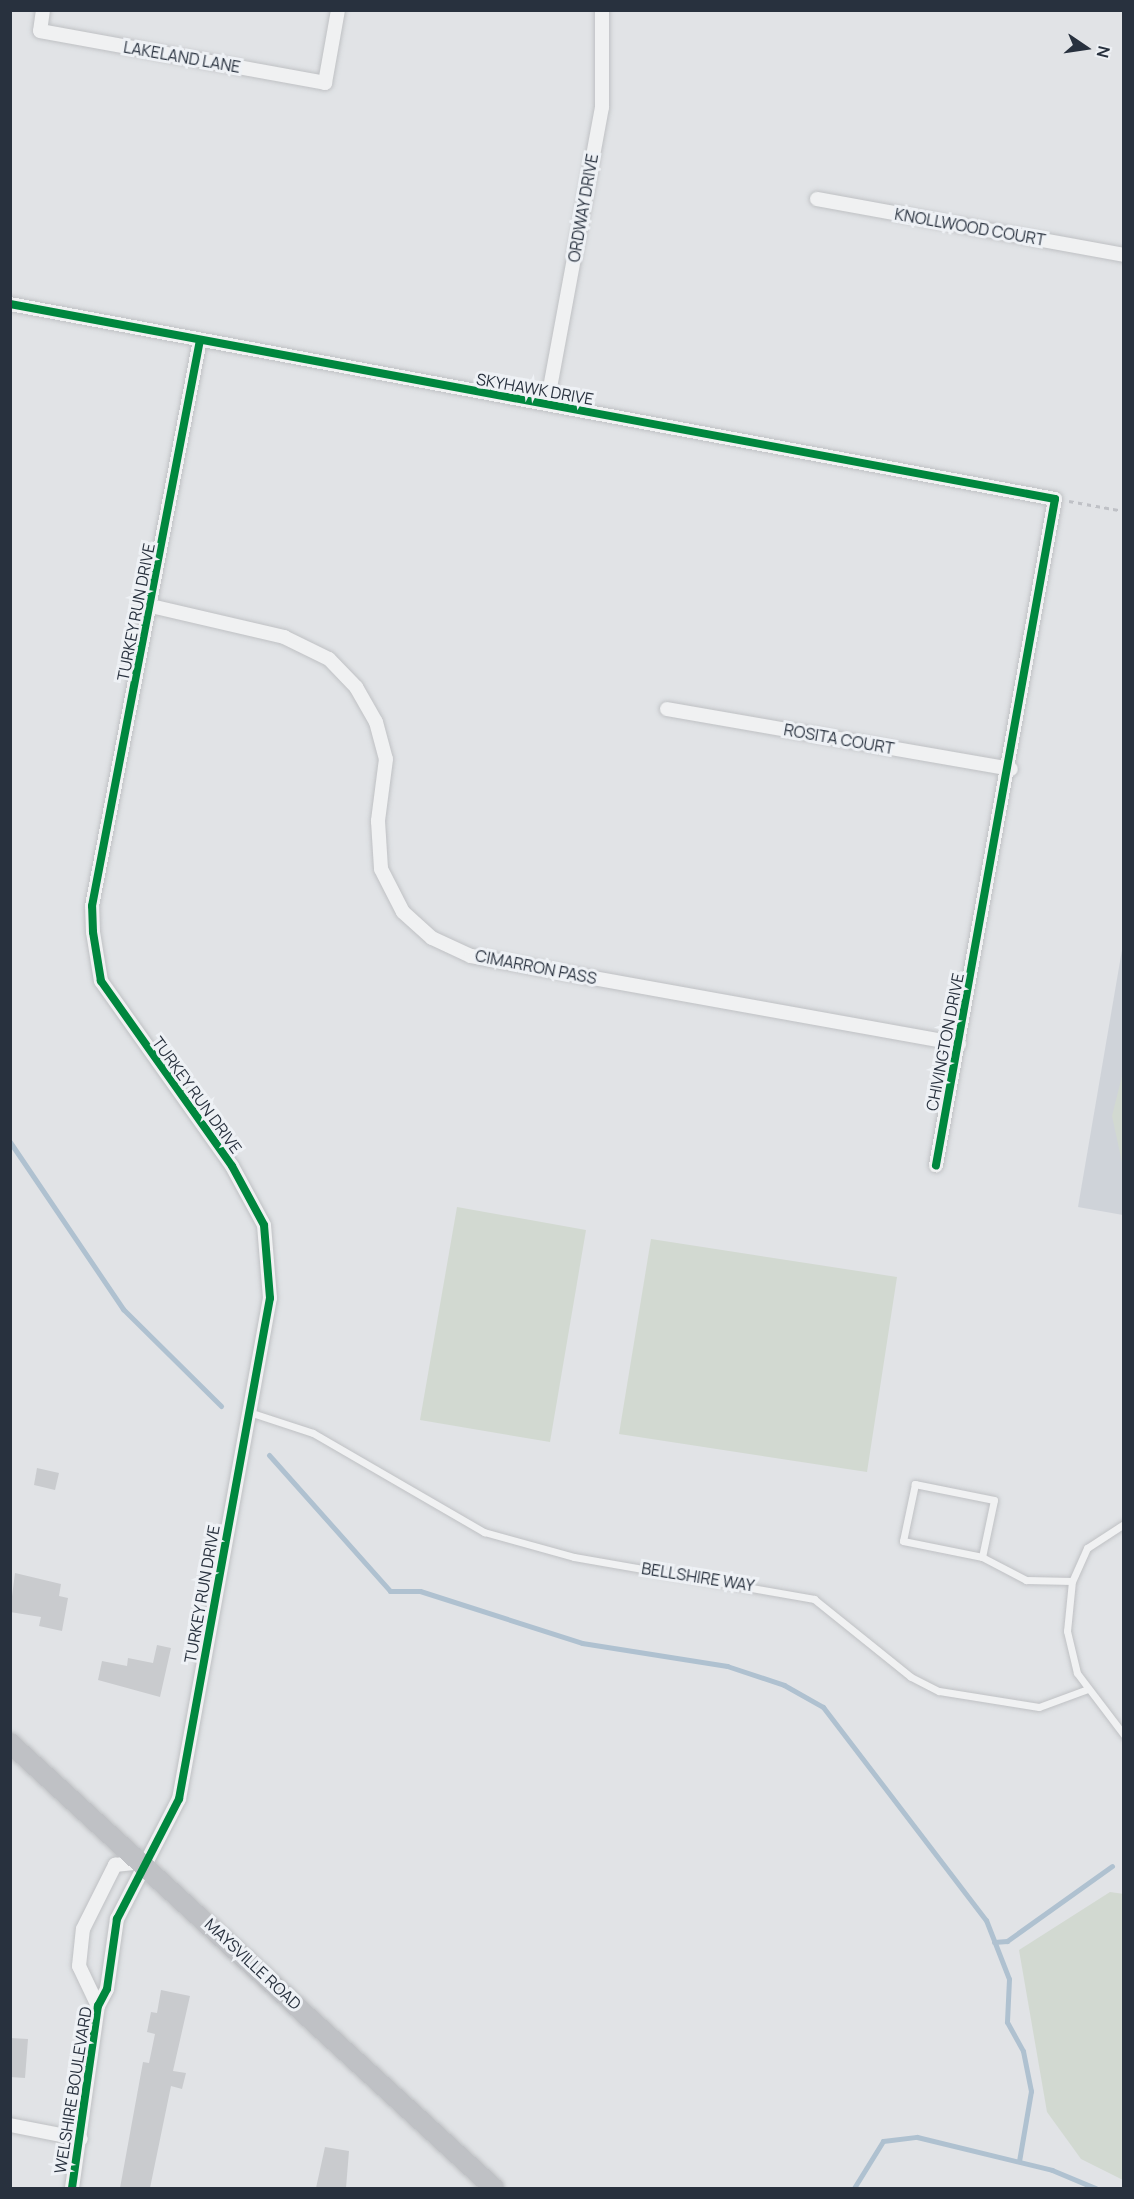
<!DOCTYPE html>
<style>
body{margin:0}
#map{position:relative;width:1134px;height:2199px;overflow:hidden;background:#e1e3e6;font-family:Manrope,sans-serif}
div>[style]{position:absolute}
.built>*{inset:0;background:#cfd3d9}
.green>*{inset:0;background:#d2d9d1}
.stream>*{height:5px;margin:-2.5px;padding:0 2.5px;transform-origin:2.5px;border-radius:2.5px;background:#afc1d0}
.building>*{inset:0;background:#c9cbce}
.path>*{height:3px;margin-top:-1.5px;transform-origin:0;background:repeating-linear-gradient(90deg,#bfc1c6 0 4.5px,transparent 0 9px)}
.roads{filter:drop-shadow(0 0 2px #bfc1c4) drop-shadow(0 0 2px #bfc1c4)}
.lane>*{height:7px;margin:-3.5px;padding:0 3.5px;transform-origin:3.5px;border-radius:3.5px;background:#f0f1f2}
.street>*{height:14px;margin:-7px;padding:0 7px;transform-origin:7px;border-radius:7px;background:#f0f1f2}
.secondary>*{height:20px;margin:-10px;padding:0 10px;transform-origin:10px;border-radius:10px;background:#bfc1c5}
.cycleway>*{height:8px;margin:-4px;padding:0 4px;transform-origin:4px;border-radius:4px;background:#00873e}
span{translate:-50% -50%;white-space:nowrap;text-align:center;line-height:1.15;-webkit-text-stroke:6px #eef1f5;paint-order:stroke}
.street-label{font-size:16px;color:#28313e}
.frame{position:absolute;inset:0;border:12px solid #28313e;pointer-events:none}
.north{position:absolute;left:1056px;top:18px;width:60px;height:60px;-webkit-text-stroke:4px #eef1f5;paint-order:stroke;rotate:103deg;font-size:16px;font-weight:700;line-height:24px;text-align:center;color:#28313e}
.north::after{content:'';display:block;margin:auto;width:21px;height:27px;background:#28313e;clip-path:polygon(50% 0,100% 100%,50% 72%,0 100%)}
</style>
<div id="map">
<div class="built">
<div style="clip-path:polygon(1123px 944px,1123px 1215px,1078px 1207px)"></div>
</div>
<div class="green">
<div style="clip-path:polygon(1123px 1072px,1123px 1167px,1112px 1116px)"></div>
<div style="clip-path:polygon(457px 1207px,586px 1230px,550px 1442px,420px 1420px)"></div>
<div style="clip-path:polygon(651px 1239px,897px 1277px,867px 1472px,619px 1434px)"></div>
<div style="clip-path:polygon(1110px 1892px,1124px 1894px,1123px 2180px,1081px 2159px,1047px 2112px,1019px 1950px)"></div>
</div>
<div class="stream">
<div style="left:10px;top:1142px;width:202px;rotate:55.9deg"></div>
<div style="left:123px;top:1309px;width:138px;rotate:44.7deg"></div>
<div style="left:269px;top:1455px;width:182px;rotate:48.3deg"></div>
<div style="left:390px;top:1591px;width:30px"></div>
<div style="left:420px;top:1591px;width:170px;rotate:17.8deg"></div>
<div style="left:582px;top:1643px;width:147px;rotate:9deg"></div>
<div style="left:727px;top:1666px;width:60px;rotate:18.4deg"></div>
<div style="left:784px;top:1685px;width:45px;rotate:29.4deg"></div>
<div style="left:823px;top:1707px;width:268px;rotate:52.6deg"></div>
<div style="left:986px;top:1920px;width:63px;rotate:68.7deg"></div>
<div style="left:1009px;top:1979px;width:43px;rotate:92.7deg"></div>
<div style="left:1007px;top:2022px;width:33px;rotate:61deg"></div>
<div style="left:1023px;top:2051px;width:41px;rotate:78.7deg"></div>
<div style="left:1031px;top:2091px;width:71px;rotate:99.7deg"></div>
<div style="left:994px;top:1942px;width:13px;rotate:-4deg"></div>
<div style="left:1007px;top:1941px;width:129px;rotate:-35.5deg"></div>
<div style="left:854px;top:2188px;width:55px;rotate:-58.3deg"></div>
<div style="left:883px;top:2141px;width:34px;rotate:-7deg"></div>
<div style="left:917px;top:2137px;width:139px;rotate:13.7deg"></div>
<div style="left:1052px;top:2170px;width:47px;rotate:22.7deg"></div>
</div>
<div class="building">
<div style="clip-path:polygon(37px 1468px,59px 1473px,55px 1490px,34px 1485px)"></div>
<div style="clip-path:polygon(15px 1573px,61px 1584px,59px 1596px,68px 1598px,62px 1631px,39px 1626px,41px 1617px,10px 1612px)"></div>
<div style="clip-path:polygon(157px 1645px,171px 1648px,160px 1697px,98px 1680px,102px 1661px,127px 1666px,128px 1658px,153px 1663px)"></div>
<div style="clip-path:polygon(161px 1990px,190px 1996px,173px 2071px,186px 2073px,182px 2089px,171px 2086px,150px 2188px,120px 2188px,143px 2062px,149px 2063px,155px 2034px,147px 2032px,151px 2012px,157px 2013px)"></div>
<div style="clip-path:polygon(10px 2038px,28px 2039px,25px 2078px,10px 2077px)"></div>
<div style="clip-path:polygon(325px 2147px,349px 2151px,346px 2188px,316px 2188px)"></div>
</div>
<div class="path">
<div style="left:1069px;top:501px;width:56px;rotate:10.3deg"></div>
</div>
<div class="roads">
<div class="lane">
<div style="left:249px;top:1412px;width:67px;rotate:18.2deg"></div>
<div style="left:313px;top:1433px;width:198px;rotate:30.1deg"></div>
<div style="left:484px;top:1532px;width:93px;rotate:15.5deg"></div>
<div style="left:574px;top:1557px;width:244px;rotate:9.9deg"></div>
<div style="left:814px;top:1599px;width:124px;rotate:38.8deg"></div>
<div style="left:911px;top:1677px;width:31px;rotate:27deg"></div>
<div style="left:939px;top:1691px;width:101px;rotate:9.1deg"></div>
<div style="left:1039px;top:1707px;width:52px;rotate:-20.2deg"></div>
<div style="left:1124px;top:1524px;width:44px;rotate:147deg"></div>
<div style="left:1087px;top:1548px;width:36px;rotate:114deg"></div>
<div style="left:1072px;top:1581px;width:50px;rotate:95.7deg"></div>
<div style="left:1067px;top:1631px;width:43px;rotate:76.6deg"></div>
<div style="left:1077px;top:1673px;width:78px;rotate:52.8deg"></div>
<div style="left:982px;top:1557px;width:58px;rotate:-78.1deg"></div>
<div style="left:994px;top:1500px;width:81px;rotate:-168.6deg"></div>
<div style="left:915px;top:1484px;width:58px;rotate:101.9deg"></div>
<div style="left:903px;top:1541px;width:81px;rotate:11.4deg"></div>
<div style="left:982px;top:1557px;width:50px;rotate:27.6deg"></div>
<div style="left:1026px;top:1580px;width:46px;rotate:1.2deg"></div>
</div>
<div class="street">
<div style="left:43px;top:10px;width:21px;rotate:98deg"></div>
<div style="left:40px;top:31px;width:290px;rotate:10.3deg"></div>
<div style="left:325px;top:83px;width:74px;rotate:-79.9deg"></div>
<div style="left:817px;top:199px;width:312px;rotate:10.3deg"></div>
<div style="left:10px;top:304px;width:1063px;rotate:10.57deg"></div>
<div style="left:1055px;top:499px;width:677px;rotate:100.13deg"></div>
<div style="left:547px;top:404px;width:302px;rotate:-79.5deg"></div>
<div style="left:602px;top:107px;width:97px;rotate:-90deg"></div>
<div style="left:151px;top:606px;width:137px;rotate:13.1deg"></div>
<div style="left:284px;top:637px;width:50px;rotate:26.1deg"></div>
<div style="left:329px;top:659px;width:39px;rotate:46deg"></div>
<div style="left:356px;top:687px;width:40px;rotate:60.3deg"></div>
<div style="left:376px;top:722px;width:38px;rotate:75deg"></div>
<div style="left:386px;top:759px;width:63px;rotate:97.4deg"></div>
<div style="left:378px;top:821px;width:48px;rotate:86.4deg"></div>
<div style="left:381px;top:869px;width:48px;rotate:62.9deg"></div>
<div style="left:403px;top:912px;width:39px;rotate:42deg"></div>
<div style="left:432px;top:938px;width:43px;rotate:24.8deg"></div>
<div style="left:471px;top:956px;width:496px;rotate:10.2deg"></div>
<div style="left:667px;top:709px;width:349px;rotate:9.9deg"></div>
<div style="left:98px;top:2006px;width:44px;rotate:-115.4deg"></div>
<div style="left:79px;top:1966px;width:37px;rotate:-84deg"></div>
<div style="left:83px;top:1929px;width:72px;rotate:-63.4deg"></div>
<div style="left:115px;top:1865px;width:28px;rotate:-6deg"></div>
<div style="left:10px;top:2125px;width:72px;rotate:11.2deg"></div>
<div style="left:72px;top:2188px;width:184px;rotate:-81.9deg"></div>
<div style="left:98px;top:2006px;width:19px;rotate:-62deg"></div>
<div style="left:107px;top:1989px;width:71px;rotate:-81.9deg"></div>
<div style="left:117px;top:1919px;width:135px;rotate:-62.7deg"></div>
<div style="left:179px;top:1799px;width:509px;rotate:-79.71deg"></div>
<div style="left:270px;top:1298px;width:73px;rotate:-94.7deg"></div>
<div style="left:264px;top:1225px;width:67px;rotate:-118.5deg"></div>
<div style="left:232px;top:1166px;width:227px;rotate:-125.3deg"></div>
<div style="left:101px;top:981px;width:50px;rotate:-99.3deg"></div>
<div style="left:93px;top:932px;width:26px;rotate:-92deg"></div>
<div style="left:92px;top:906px;width:576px;rotate:-79.2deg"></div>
</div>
<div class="secondary">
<div style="left:10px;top:1743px;width:657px;rotate:42.6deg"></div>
</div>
</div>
<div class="cycleway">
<div style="left:10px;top:304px;width:1063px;rotate:10.57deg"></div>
<div style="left:1055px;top:499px;width:677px;rotate:100.13deg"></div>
<div style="left:72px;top:2188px;width:184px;rotate:-81.9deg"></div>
<div style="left:98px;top:2006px;width:19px;rotate:-62deg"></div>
<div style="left:107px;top:1989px;width:71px;rotate:-81.9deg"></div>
<div style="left:117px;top:1919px;width:135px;rotate:-62.7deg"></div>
<div style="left:179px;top:1799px;width:509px;rotate:-79.71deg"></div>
<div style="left:270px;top:1298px;width:73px;rotate:-94.7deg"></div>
<div style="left:264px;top:1225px;width:67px;rotate:-118.5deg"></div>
<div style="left:232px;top:1166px;width:227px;rotate:-125.3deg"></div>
<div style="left:101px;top:981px;width:50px;rotate:-99.3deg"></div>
<div style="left:93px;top:932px;width:26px;rotate:-92deg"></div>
<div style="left:92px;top:906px;width:576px;rotate:-79.2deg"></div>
</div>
<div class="street-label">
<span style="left:182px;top:57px;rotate:10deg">LAKELAND LANE</span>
<span style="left:583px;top:208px;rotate:-80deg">ORDWAY DRIVE</span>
<span style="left:970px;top:227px;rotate:10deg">KNOLLWOOD COURT</span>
<span style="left:535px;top:389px;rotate:10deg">SKYHAWK DRIVE</span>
<span style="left:136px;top:612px;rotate:-79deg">TURKEY RUN DRIVE</span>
<span style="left:839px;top:739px;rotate:10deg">ROSITA COURT</span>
<span style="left:536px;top:967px;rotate:11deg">CIMARRON PASS</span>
<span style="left:945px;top:1042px;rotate:-79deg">CHIVINGTON DRIVE</span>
<span style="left:197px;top:1095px;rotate:54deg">TURKEY RUN DRIVE</span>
<span style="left:698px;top:1577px;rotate:9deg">BELLSHIRE WAY</span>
<span style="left:202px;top:1594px;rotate:-80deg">TURKEY RUN DRIVE</span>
<span style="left:253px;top:1964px;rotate:43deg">MAYSVILLE ROAD</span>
<span style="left:73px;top:2090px;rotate:-81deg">WELSHIRE BOULEVARD</span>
</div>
<div class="frame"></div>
<div class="north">N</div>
</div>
